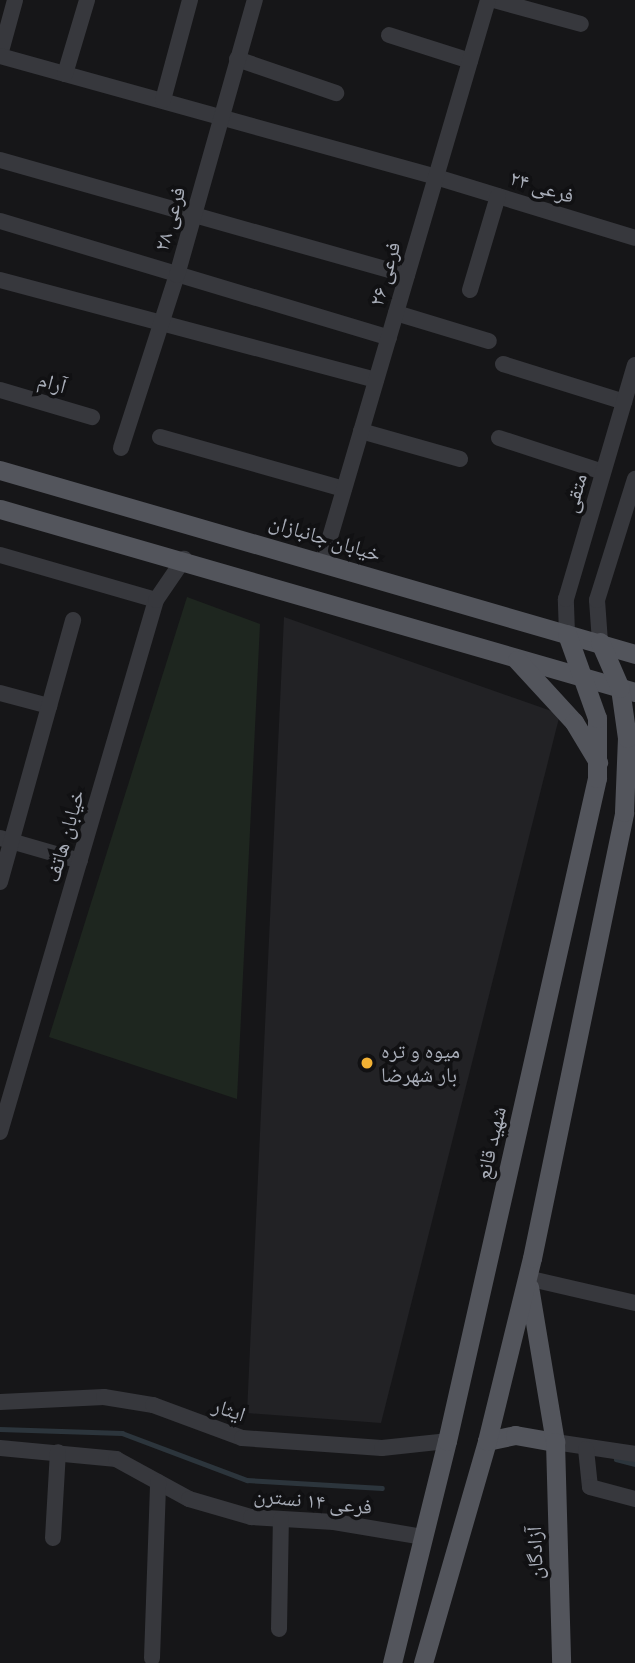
<!DOCTYPE html>
<meta charset="utf-8">
<style>
body{margin:0}
#map{position:relative;width:635px;height:1663px;overflow:hidden;background:#161618;font-family:"Archivo Narrow","Noto Naskh Arabic",sans-serif}
div>[style]{position:absolute}
.built>*{inset:0;background:#222225}
.green>*{inset:0;background:#1e261f}
.stream>*{height:4.5px;margin:-2.25px;padding:0 2.25px;transform-origin:2.25px;border-radius:2.25px;background:#2c353c}
.minor>*{height:16px;margin:-8px;padding:0 8px;transform-origin:8px;border-radius:8px;background:#37383d}
.major>*{height:19px;margin:-9.5px;padding:0 9.5px;transform-origin:9.5px;border-radius:9.5px;background:#53555c}
.dots>*{width:19px;height:19px;translate:-50% -50%;box-sizing:border-box;border:4px solid #111113;border-radius:50%}
span{translate:-50% -50%;white-space:nowrap;text-align:center;line-height:1.15;-webkit-text-stroke:7px #111113;paint-order:stroke}
.street-label{font-size:21px;color:#a8adb8}
.poi-label{font-size:21px;color:#a8adb8}
.left{translate:0 -50%;text-align:left}
</style>
<div id="map">
<div class="built">
<div style="clip-path:polygon(284px 617px,560px 714px,381px 1423px,247px 1413px)"></div>
</div>
<div class="green">
<div style="clip-path:polygon(187px 597px,260px 624px,237px 1099px,49px 1037px)"></div>
</div>
<div class="stream">
<div style="left:0;top:1429px;width:122px;rotate:1.9deg"></div>
<div style="left:122px;top:1433px;width:134px;rotate:20.6deg"></div>
<div style="left:247px;top:1480px;width:135px;rotate:3.4deg"></div>
<div style="left:616px;top:1459px;width:20px;rotate:15deg"></div>
</div>
<div class="minor">
<div style="left:494px;top:0;width:90px;rotate:15.4deg"></div>
<div style="left:389px;top:35px;width:85px;rotate:17.8deg"></div>
<div style="left:0;top:55px;width:57px;rotate:-74.7deg"></div>
<div style="left:0;top:56px;width:452px;rotate:15.5deg"></div>
<div style="left:436px;top:177px;width:208px;rotate:17deg"></div>
<div style="left:237px;top:59px;width:105px;rotate:19deg"></div>
<div style="left:65px;top:74px;width:77px;rotate:-73.4deg"></div>
<div style="left:163px;top:100px;width:104px;rotate:-74.9deg"></div>
<div style="left:0;top:160px;width:423px;rotate:15.8deg"></div>
<div style="left:0;top:221px;width:406px;rotate:16.7deg"></div>
<div style="left:0;top:280px;width:389px;rotate:14.9deg"></div>
<div style="left:470px;top:290px;width:98px;rotate:-73.4deg"></div>
<div style="left:396px;top:313px;width:97px;rotate:16.8deg"></div>
<div style="left:503px;top:364px;width:127px;rotate:17.4deg"></div>
<div style="left:0;top:390px;width:96px;rotate:16.4deg"></div>
<div style="left:361px;top:431px;width:103px;rotate:15.8deg"></div>
<div style="left:160px;top:437px;width:191px;rotate:15.8deg"></div>
<div style="left:499px;top:438px;width:109px;rotate:18.1deg"></div>
<div style="left:121px;top:448px;width:182px;rotate:-72.1deg"></div>
<div style="left:177px;top:275px;width:286px;rotate:-74.2deg"></div>
<div style="left:0;top:555px;width:162px;rotate:16.1deg"></div>
<div style="left:323px;top:561px;width:585px;rotate:-73.61deg"></div>
<div style="left:567px;top:634px;width:35px;rotate:-92deg"></div>
<div style="left:566px;top:599px;width:244px;rotate:-73.6deg"></div>
<div style="left:600px;top:642px;width:42px;rotate:-94.1deg"></div>
<div style="left:597px;top:600px;width:127px;rotate:-72.6deg"></div>
<div style="left:0;top:693px;width:51px;rotate:14.9deg"></div>
<div style="left:0;top:838px;width:83px;rotate:16deg"></div>
<div style="left:0;top:882px;width:272px;rotate:-74.4deg"></div>
<div style="left:0;top:1132px;width:554px;rotate:-73.66deg"></div>
<div style="left:156px;top:600px;width:50px;rotate:-55.7deg"></div>
<div style="left:527px;top:1278px;width:111px;rotate:13deg"></div>
<div style="left:0;top:1402px;width:104px;rotate:-2.8deg"></div>
<div style="left:104px;top:1397px;width:50px;rotate:9.3deg"></div>
<div style="left:153px;top:1405px;width:95px;rotate:20.3deg"></div>
<div style="left:242px;top:1438px;width:140px;rotate:4.1deg"></div>
<div style="left:382px;top:1448px;width:65px;rotate:-6.1deg"></div>
<div style="left:555px;top:1442px;width:81px;rotate:8.5deg"></div>
<div style="left:0;top:1448px;width:117px;rotate:5.4deg"></div>
<div style="left:116px;top:1459px;width:83px;rotate:28.7deg"></div>
<div style="left:189px;top:1499px;width:65px;rotate:16.2deg"></div>
<div style="left:251px;top:1517px;width:83px;rotate:3.4deg"></div>
<div style="left:334px;top:1522px;width:91px;rotate:9.5deg"></div>
<div style="left:586px;top:1449px;width:38px;rotate:84deg"></div>
<div style="left:590px;top:1487px;width:47px;rotate:14.9deg"></div>
<div style="left:53px;top:1538px;width:86px;rotate:-86.7deg"></div>
<div style="left:279px;top:1629px;width:110px;rotate:-89deg"></div>
<div style="left:152px;top:1658px;width:176px;rotate:-88deg"></div>
</div>
<div class="major">
<div style="left:0;top:470px;width:661px;rotate:16.16deg"></div>
<div style="left:0;top:509px;width:661px;rotate:16.08deg"></div>
<div style="left:517px;top:660px;width:84px;rotate:47.4deg"></div>
<div style="left:574px;top:722px;width:47px;rotate:59deg"></div>
<div style="left:487px;top:1441px;width:29px;rotate:-12deg"></div>
<div style="left:515px;top:1435px;width:41px;rotate:9.9deg"></div>
<div style="left:555px;top:1442px;width:157px;rotate:-99.5deg"></div>
<div style="left:555px;top:1442px;width:221px;rotate:88.4deg"></div>
<div style="left:392px;top:1663px;width:229px;rotate:-76.1deg"></div>
<div style="left:447px;top:1441px;width:680px;rotate:-77.25deg"></div>
<div style="left:597px;top:778px;width:60px;rotate:-90deg"></div>
<div style="left:597px;top:718px;width:89px;rotate:-109.7deg"></div>
<div style="left:423px;top:1663px;width:231px;rotate:-73.9deg"></div>
<div style="left:487px;top:1441px;width:188px;rotate:-76.2deg"></div>
<div style="left:532px;top:1258px;width:455px;rotate:-78.3deg"></div>
<div style="left:624px;top:812px;width:74px;rotate:-87.7deg"></div>
<div style="left:627px;top:738px;width:50px;rotate:-98deg"></div>
<div style="left:620px;top:688px;width:50px;rotate:-113.5deg"></div>
</div>
<div class="dots">
<div style="left:367px;top:1063px;background:#f2b134"></div>
</div>
<div class="street-label">
<span style="left:542px;top:187px;rotate:17deg">فرعی ۲۴</span>
<span style="left:170px;top:219px;rotate:-74deg">فرعی ۲۸</span>
<span style="left:385px;top:274px;rotate:-74deg">فرعی ۲۶</span>
<span style="left:52px;top:383px;rotate:16deg">آرام</span>
<span style="left:575px;top:493px;rotate:-74deg">متقی</span>
<span style="left:325px;top:538px;rotate:17deg">خیابان جانبازان</span>
<span style="left:65px;top:836px;rotate:-74deg">خیابان هاتف</span>
<span style="left:491px;top:1143px;rotate:-77deg">شهید قانع</span>
<span style="left:229px;top:1410px;rotate:19deg">ایثار</span>
<span style="left:313px;top:1501px;rotate:6deg">فرعی ۱۴ نسترن</span>
<span style="left:535px;top:1553px;rotate:-92deg">آزادگان</span>
</div>
<div class="poi-label">
<span class="left" style="left:381px;top:1063px">میوه و تره<br>بار شهرضا</span>
</div>
</div>
